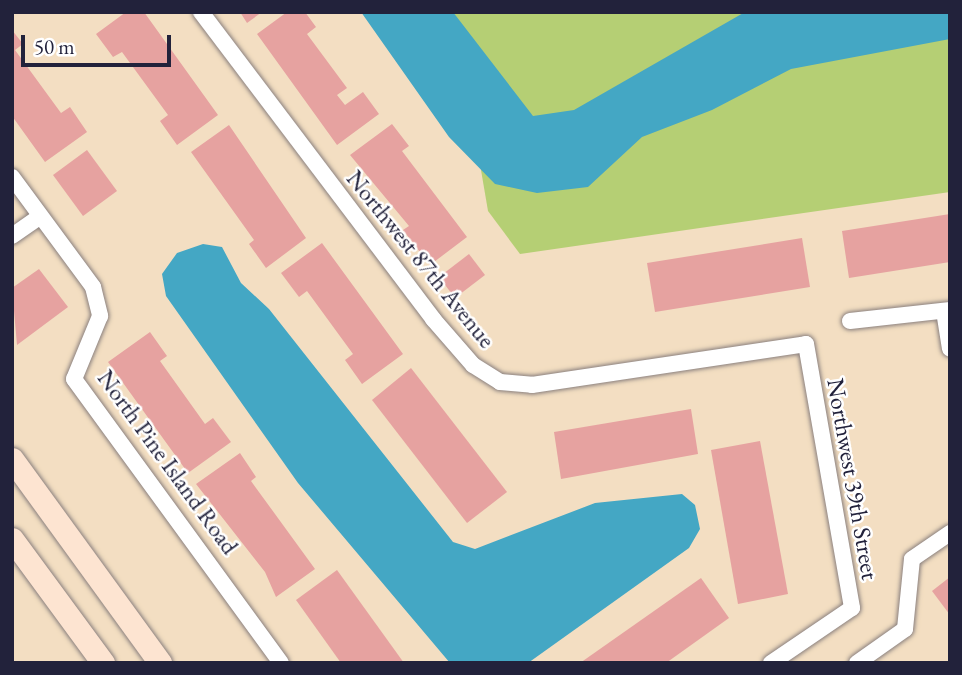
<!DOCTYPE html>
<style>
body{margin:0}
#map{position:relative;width:962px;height:675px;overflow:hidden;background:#f3dec2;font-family:"EB Garamond",serif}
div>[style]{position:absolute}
.green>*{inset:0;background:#b5cf74}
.water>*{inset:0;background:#44a7c4}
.building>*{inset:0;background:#e6a2a0}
.roads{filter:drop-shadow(0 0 2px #8a807e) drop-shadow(0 0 2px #8a807e)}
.street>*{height:16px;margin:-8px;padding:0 8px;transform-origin:8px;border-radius:8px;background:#fff}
.secondary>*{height:23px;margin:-11.5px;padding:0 11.5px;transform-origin:11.5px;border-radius:11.5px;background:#fde4d1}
span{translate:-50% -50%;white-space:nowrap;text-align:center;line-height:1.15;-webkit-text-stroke:5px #fff;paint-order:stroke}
.street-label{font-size:24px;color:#22223b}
.frame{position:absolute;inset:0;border:14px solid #22223b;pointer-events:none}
.scale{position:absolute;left:21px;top:35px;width:150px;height:32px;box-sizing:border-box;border:4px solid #22223b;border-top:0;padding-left:9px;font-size:21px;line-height:24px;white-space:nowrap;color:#22223b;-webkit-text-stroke:5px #fff;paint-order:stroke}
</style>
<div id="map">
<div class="green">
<div style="clip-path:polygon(454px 12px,950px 12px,950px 192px,520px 254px,488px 211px)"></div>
</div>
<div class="water">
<div style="clip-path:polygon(361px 12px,453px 12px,533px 116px,574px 110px,745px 12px,950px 12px,950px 39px,791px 69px,712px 110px,642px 137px,588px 187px,537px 193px,495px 184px,449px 137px)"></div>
<div style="clip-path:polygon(203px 244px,222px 247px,241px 283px,269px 309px,453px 542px,475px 549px,595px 503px,682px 494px,695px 505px,700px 529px,689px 548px,528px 663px,450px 663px,298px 483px,166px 296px,162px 274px,177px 253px)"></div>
</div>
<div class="building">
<div style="clip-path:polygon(126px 12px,144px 12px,218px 115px,177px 145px,160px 121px,168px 115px,122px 52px,113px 57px,96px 34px)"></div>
<div style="clip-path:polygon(240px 12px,262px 12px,247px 23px)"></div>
<div style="clip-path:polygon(287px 12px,305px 12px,316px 27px,307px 34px,347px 88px,337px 95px,345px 105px,363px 92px,379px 114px,337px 145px,257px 34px)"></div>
<div style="clip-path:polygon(12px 30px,23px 44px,15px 50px,61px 113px,70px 107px,87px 132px,45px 162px,12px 116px)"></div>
<div style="clip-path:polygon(392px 124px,409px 146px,402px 151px,467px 237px,430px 265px,403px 230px,409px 226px,350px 155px)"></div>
<div style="clip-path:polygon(229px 125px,306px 238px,266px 268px,249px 244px,254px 240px,191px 152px)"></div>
<div style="clip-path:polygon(87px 150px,117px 191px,83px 216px,53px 175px)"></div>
<div style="clip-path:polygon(950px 214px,950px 262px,849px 278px,842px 231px)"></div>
<div style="clip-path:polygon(802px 238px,810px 287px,655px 312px,647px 263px)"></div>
<div style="clip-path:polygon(322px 243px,403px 354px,362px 384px,345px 360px,353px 354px,307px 291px,299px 297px,281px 273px)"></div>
<div style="clip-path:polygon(469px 254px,485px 275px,455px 298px,439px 277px)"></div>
<div style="clip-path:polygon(39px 269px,68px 307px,17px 345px,12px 288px)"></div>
<div style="clip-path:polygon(150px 332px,167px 356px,160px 361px,205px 424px,213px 418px,231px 442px,188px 473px,108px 362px)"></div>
<div style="clip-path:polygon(411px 368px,507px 492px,467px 523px,372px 400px)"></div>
<div style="clip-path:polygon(691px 409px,698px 454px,561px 479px,554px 432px)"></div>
<div style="clip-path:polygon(760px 441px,788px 594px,738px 604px,711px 450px)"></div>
<div style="clip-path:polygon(240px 453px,256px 477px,251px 481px,315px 569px,276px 597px,265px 572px,196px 484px)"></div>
<div style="clip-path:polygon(337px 570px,404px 663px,341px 663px,296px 600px)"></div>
<div style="clip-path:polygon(950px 577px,950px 615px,932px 591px)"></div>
<div style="clip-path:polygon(701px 578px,729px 618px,666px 663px,580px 663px)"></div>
</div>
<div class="roads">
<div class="street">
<div style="left:201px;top:12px;width:385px;rotate:52.9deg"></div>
<div style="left:433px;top:319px;width:61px;rotate:49deg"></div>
<div style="left:473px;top:365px;width:32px;rotate:32deg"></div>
<div style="left:500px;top:382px;width:32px;rotate:5deg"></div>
<div style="left:532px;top:385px;width:277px;rotate:-8.5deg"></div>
<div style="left:806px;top:344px;width:268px;rotate:80.1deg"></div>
<div style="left:852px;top:608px;width:98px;rotate:145.8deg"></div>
<div style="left:12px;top:177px;width:137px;rotate:53.6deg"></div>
<div style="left:93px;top:287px;width:30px;rotate:76deg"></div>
<div style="left:100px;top:316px;width:68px;rotate:112.4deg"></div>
<div style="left:74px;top:379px;width:351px;rotate:53.9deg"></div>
<div style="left:12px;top:236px;width:33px;rotate:-35deg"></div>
<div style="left:944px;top:311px;width:38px;rotate:81deg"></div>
<div style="left:850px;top:321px;width:101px;rotate:-6.3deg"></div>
<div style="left:857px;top:663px;width:59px;rotate:-35.3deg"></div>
<div style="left:905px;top:629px;width:70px;rotate:-84.3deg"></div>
<div style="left:912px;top:559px;width:46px;rotate:-34.4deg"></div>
</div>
<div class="secondary">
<div style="left:12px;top:459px;width:252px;rotate:54deg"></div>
<div style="left:12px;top:539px;width:154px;rotate:53.7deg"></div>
</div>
</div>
<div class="street-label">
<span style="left:421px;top:259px;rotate:51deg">Northwest 87th Avenue</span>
<span style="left:168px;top:462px;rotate:54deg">North Pine Island Road</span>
<span style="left:853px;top:479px;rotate:80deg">Northwest 39th Street</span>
</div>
<div class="frame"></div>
<div class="scale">50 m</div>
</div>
